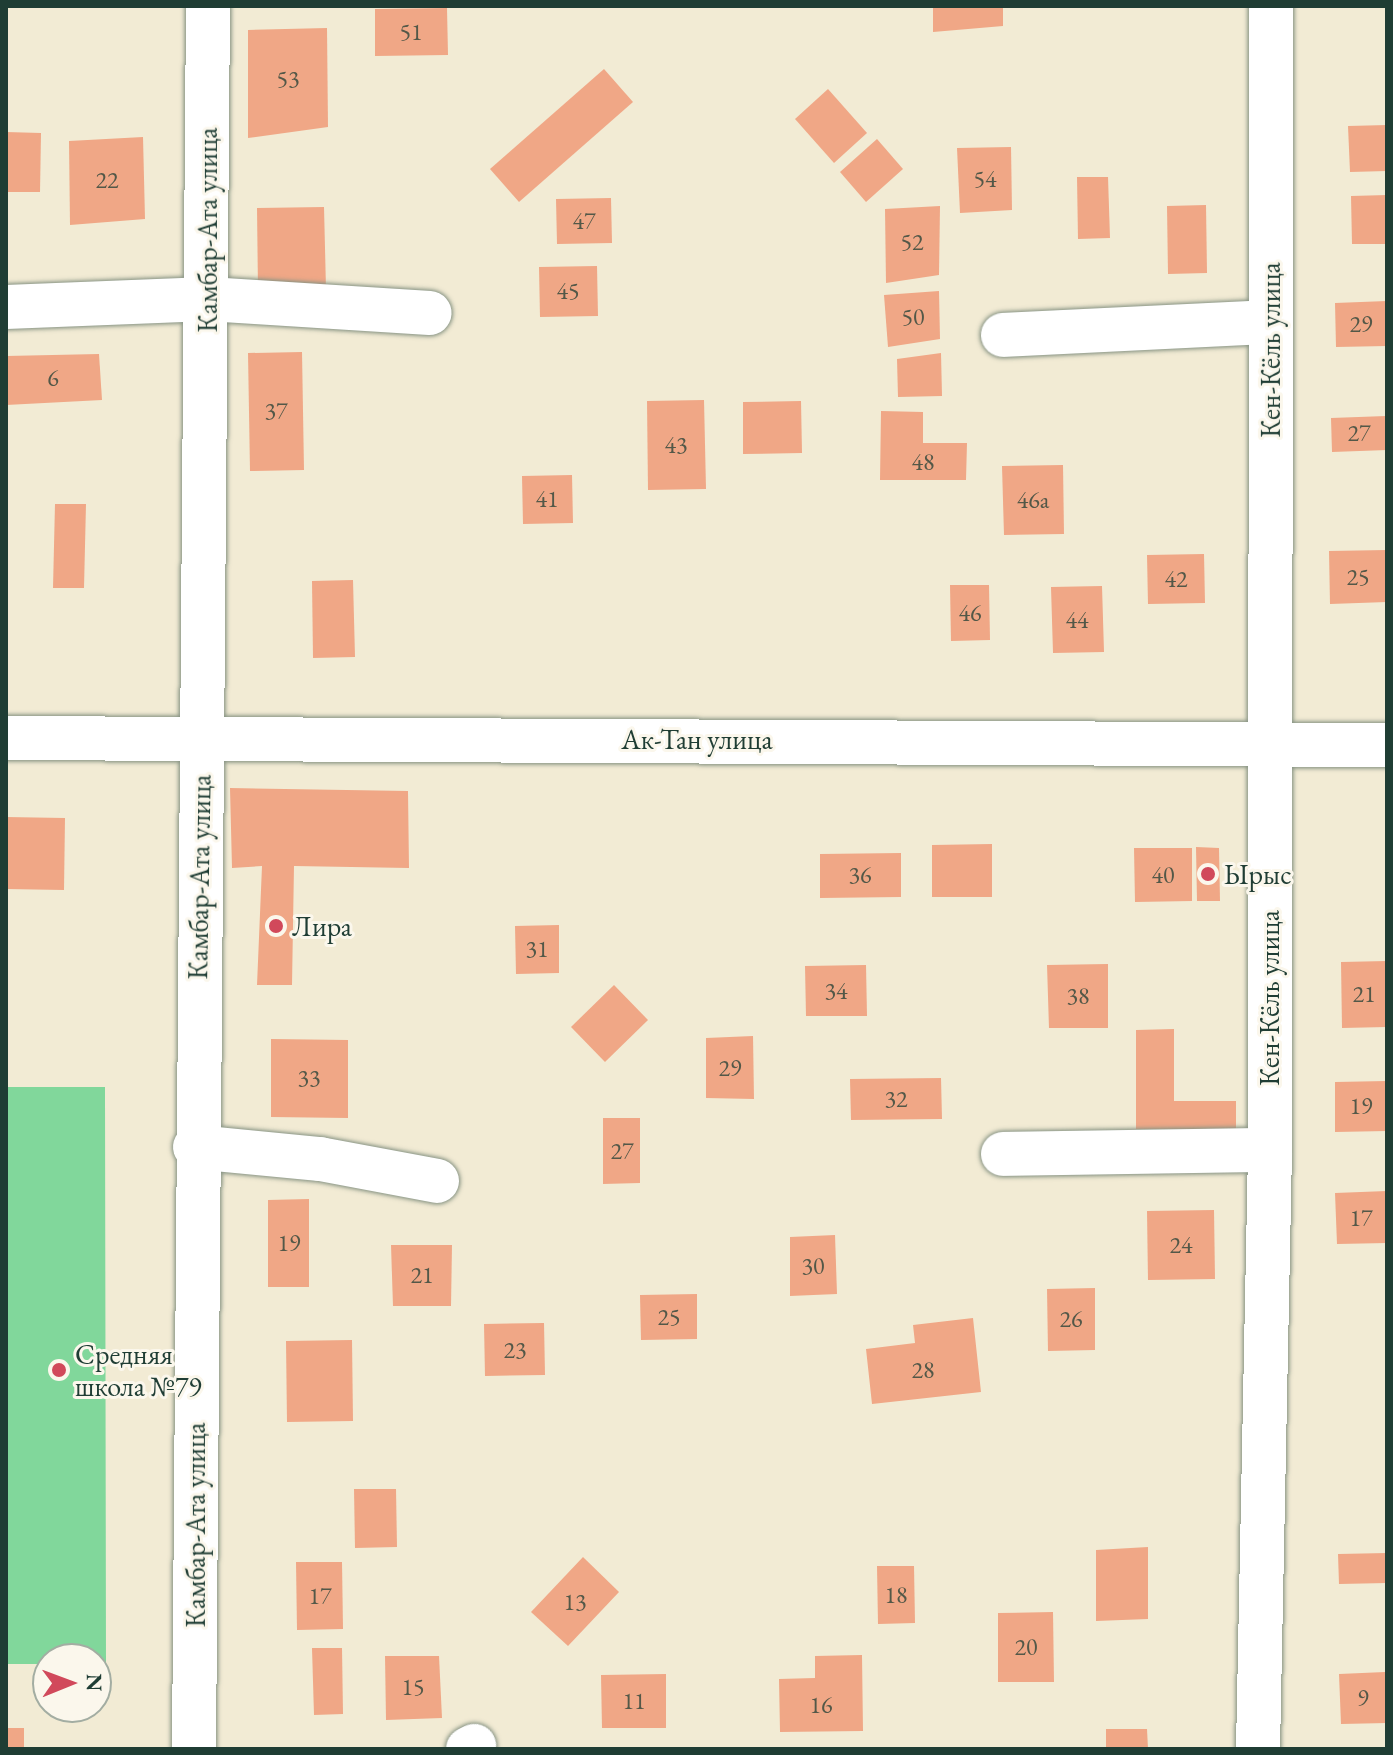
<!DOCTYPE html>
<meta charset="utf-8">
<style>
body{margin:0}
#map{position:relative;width:1393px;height:1755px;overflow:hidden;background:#f2ebd4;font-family:"EB Garamond",serif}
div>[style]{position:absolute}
.green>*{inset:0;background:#81d79b}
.building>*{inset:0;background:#f0a786}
.roads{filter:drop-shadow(0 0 2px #889484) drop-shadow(0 0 2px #889484)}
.minor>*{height:44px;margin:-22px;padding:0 22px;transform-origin:22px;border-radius:22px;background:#fff}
.dots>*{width:22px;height:22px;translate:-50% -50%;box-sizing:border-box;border:4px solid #fbf7ec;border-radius:50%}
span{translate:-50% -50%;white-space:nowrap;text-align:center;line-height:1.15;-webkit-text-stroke:6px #fbf7ec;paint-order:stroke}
.number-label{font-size:24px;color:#535848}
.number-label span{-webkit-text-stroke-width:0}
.street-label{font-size:28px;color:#1f3d34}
.poi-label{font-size:28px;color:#1f3d34}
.left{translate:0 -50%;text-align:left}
.frame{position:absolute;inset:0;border:8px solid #1f3d34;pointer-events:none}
.north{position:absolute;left:32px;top:1643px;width:80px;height:80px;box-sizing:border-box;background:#fbf7ec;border:2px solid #a3ada2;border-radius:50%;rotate:89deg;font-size:22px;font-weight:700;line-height:32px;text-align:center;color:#1f3d34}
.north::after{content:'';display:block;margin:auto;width:28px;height:36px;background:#d1495b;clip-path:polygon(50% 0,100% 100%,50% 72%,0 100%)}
</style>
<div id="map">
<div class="green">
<div style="clip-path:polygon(6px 1087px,105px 1087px,106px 1664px,96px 1664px,96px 1659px,48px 1659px,48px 1664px,6px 1664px)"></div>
</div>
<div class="building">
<div style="clip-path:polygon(933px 6px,1003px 6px,1003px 26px,933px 32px)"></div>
<div style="clip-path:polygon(447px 8px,448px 55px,375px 56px,375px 9px)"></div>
<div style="clip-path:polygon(327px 28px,328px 127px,248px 138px,248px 30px)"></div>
<div style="clip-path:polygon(604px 69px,633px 102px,519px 202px,490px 169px)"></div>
<div style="clip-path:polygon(828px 89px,867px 133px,834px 163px,795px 119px)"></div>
<div style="clip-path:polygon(1387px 125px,1387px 171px,1350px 172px,1348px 126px)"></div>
<div style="clip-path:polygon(6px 132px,41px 133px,40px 192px,6px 192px)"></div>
<div style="clip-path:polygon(143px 137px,145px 219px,70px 225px,69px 141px)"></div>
<div style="clip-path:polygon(877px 139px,903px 169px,866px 202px,840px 172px)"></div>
<div style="clip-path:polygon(1011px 147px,1012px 210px,960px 213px,957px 148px)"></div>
<div style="clip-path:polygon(1077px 177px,1108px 177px,1110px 238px,1078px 239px)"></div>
<div style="clip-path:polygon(1387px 195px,1387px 244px,1352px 244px,1351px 196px)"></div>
<div style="clip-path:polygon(611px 198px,612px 243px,557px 244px,556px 199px)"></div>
<div style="clip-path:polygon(1206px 205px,1207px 273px,1168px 274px,1167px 206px)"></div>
<div style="clip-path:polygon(940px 206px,939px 275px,886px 283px,885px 209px)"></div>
<div style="clip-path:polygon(324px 207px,326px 289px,258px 290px,257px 208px)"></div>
<div style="clip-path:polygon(597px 266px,598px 316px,540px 317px,539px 267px)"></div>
<div style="clip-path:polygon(939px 291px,940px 339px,888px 347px,884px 295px)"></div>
<div style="clip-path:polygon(1387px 301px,1387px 346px,1336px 347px,1335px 303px)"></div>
<div style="clip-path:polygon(302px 352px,304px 470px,250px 471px,248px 353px)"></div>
<div style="clip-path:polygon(941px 353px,942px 396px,898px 397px,897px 359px)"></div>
<div style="clip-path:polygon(99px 354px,102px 400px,6px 405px,6px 356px)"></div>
<div style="clip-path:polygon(704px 400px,706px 489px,648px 490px,647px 401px)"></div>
<div style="clip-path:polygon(801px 401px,802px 453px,743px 454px,743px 402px)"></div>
<div style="clip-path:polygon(881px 411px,923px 412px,923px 443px,967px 443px,966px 480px,880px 480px)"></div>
<div style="clip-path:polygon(1386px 416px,1387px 450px,1332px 452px,1331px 418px)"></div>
<div style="clip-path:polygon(1063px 465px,1064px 534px,1004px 535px,1002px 466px)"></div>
<div style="clip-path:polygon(572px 475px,573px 523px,523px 524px,522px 476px)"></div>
<div style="clip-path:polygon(55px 504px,86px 504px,84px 588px,53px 588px)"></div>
<div style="clip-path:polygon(1387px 550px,1387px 602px,1330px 604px,1329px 551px)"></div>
<div style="clip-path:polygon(1204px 554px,1205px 603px,1148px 604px,1147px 555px)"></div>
<div style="clip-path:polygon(353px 580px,355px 657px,313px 658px,312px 581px)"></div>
<div style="clip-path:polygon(950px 585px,989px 585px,990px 640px,951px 641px)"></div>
<div style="clip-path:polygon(1102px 586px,1104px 652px,1053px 653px,1051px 587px)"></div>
<div style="clip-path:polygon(230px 788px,408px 791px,409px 868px,294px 866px,292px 985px,257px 985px,262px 866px,232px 868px)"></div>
<div style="clip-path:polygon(6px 817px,65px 818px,64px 890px,6px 889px)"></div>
<div style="clip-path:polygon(992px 844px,992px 897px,932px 897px,932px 845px)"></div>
<div style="clip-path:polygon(1196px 847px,1219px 848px,1220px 901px,1197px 901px)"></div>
<div style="clip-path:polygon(1134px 848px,1192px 848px,1192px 901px,1135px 902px)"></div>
<div style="clip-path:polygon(901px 853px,901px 897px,820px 898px,820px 854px)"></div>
<div style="clip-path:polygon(559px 925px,559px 973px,516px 974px,515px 926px)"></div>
<div style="clip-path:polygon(1387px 961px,1387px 1027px,1342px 1028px,1341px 962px)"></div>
<div style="clip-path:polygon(1108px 964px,1108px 1028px,1049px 1028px,1047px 965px)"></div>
<div style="clip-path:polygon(866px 965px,867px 1016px,806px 1016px,805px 966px)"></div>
<div style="clip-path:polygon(614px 985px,648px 1020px,605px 1062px,571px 1027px)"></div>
<div style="clip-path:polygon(1174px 1029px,1174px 1101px,1236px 1101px,1236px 1129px,1136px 1129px,1136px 1030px)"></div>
<div style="clip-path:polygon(753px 1036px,754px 1099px,706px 1098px,706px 1038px)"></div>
<div style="clip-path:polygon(271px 1039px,348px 1040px,348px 1118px,271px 1117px)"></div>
<div style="clip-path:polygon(941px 1078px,942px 1119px,851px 1120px,850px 1079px)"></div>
<div style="clip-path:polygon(1387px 1081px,1387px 1131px,1335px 1132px,1335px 1082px)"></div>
<div style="clip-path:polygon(603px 1118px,640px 1118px,640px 1183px,603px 1184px)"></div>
<div style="clip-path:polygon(1387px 1191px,1387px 1243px,1337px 1244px,1335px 1193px)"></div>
<div style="clip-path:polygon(309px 1199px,309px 1287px,268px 1287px,268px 1200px)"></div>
<div style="clip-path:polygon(1214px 1210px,1215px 1279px,1148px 1280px,1147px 1211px)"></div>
<div style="clip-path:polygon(835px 1235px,837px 1294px,790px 1296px,790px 1237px)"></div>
<div style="clip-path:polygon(391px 1245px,452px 1245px,451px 1306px,393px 1306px)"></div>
<div style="clip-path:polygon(1095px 1288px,1095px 1350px,1048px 1351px,1047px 1289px)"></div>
<div style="clip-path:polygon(697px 1294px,697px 1339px,641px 1340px,640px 1295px)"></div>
<div style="clip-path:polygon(973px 1318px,981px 1392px,872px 1404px,866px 1349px,915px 1343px,913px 1325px)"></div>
<div style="clip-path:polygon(544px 1323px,545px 1375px,485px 1376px,484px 1324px)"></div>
<div style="clip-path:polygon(352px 1340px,353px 1421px,287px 1422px,286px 1341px)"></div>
<div style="clip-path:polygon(354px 1489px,396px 1489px,397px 1547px,355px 1548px)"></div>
<div style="clip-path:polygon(1148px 1547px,1148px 1619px,1096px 1621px,1096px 1550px)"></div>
<div style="clip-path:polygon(1387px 1553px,1387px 1583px,1339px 1584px,1338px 1554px)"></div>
<div style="clip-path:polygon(583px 1557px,619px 1592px,568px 1646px,531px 1612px)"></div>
<div style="clip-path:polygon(296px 1562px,342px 1562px,343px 1629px,297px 1630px)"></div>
<div style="clip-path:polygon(877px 1566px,914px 1566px,915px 1623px,878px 1624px)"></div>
<div style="clip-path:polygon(1053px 1612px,1054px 1682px,998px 1682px,998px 1613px)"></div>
<div style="clip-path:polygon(312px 1648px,342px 1648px,343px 1714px,314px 1715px)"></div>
<div style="clip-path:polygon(862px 1655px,863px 1731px,780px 1732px,779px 1679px,815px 1678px,815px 1656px)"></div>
<div style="clip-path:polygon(385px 1656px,439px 1656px,442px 1718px,386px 1720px)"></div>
<div style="clip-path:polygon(1385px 1672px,1387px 1723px,1341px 1724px,1339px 1674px)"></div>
<div style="clip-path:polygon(666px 1674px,666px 1728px,602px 1728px,601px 1675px)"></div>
<div style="clip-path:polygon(6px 1728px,24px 1728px,24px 1749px,6px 1749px)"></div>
<div style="clip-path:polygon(1106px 1729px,1147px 1729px,1148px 1749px,1106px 1749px)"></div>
</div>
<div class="roads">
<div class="minor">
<div style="left:6px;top:307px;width:202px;rotate:-2.3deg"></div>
<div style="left:208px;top:299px;width:222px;rotate:3.6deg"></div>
<div style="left:1003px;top:335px;width:267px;rotate:-2.8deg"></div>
<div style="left:6px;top:738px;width:1381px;rotate:0.29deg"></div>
<div style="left:195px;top:1147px;width:126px;rotate:5.5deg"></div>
<div style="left:320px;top:1159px;width:119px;rotate:10.6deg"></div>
<div style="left:1003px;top:1154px;width:267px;rotate:-0.9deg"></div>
<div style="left:194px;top:1749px;width:1743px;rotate:-89.54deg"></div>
<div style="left:468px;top:1749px;width:7px;rotate:-27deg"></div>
<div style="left:1258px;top:1749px;width:599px;rotate:-88.85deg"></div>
<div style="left:1270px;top:1150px;width:1144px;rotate:-89.95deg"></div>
</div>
</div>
<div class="dots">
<div style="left:1208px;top:874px;background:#d1495b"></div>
<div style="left:276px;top:926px;background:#d1495b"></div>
<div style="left:59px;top:1370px;background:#d1495b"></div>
</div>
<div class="number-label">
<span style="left:411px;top:32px">51</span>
<span style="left:288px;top:79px">53</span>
<span style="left:985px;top:179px">54</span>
<span style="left:107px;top:180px">22</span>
<span style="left:584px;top:221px">47</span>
<span style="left:912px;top:242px">52</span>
<span style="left:568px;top:291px">45</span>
<span style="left:913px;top:317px">50</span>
<span style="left:1361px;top:324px">29</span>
<span style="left:53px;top:378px">6</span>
<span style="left:276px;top:411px">37</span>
<span style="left:1359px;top:433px">27</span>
<span style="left:676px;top:445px">43</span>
<span style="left:923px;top:462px">48</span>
<span style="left:547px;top:499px">41</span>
<span style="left:1033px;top:500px">46а</span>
<span style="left:1358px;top:577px">25</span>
<span style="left:1176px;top:579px">42</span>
<span style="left:970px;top:613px">46</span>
<span style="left:1077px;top:620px">44</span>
<span style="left:860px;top:875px">36</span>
<span style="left:1163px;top:875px">40</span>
<span style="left:537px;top:949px">31</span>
<span style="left:836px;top:991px">34</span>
<span style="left:1364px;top:994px">21</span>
<span style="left:1078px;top:996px">38</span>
<span style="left:730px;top:1068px">29</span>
<span style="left:309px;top:1078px">33</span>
<span style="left:896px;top:1099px">32</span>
<span style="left:1361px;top:1106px">19</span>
<span style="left:622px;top:1151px">27</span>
<span style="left:1361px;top:1218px">17</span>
<span style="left:289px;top:1243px">19</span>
<span style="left:1181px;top:1245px">24</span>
<span style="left:813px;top:1266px">30</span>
<span style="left:422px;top:1275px">21</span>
<span style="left:669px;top:1317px">25</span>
<span style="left:1071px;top:1319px">26</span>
<span style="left:515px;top:1350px">23</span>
<span style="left:923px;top:1370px">28</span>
<span style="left:896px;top:1595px">18</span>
<span style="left:320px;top:1596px">17</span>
<span style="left:575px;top:1602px">13</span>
<span style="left:1026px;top:1647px">20</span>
<span style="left:413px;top:1687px">15</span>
<span style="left:1363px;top:1698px">9</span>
<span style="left:634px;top:1701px">11</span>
<span style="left:821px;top:1705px">16</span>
</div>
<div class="street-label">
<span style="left:207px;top:230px;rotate:-90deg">Камбар-Ата улица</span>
<span style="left:1270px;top:350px;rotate:-90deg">Кен-Кёль улица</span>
<span style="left:697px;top:739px">Ак-Тан улица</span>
<span style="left:199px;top:877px;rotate:-89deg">Камбар-Ата улица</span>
<span style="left:1269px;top:998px;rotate:-90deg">Кен-Кёль улица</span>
<span style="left:195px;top:1525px;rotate:-90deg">Камбар-Ата улица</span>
</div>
<div class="poi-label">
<span class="left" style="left:1224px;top:874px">Ырыс</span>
<span class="left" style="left:292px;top:926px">Лира</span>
<span class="left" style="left:75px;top:1370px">Средняя<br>школа №79</span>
</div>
<div class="frame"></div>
<div class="north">N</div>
</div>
